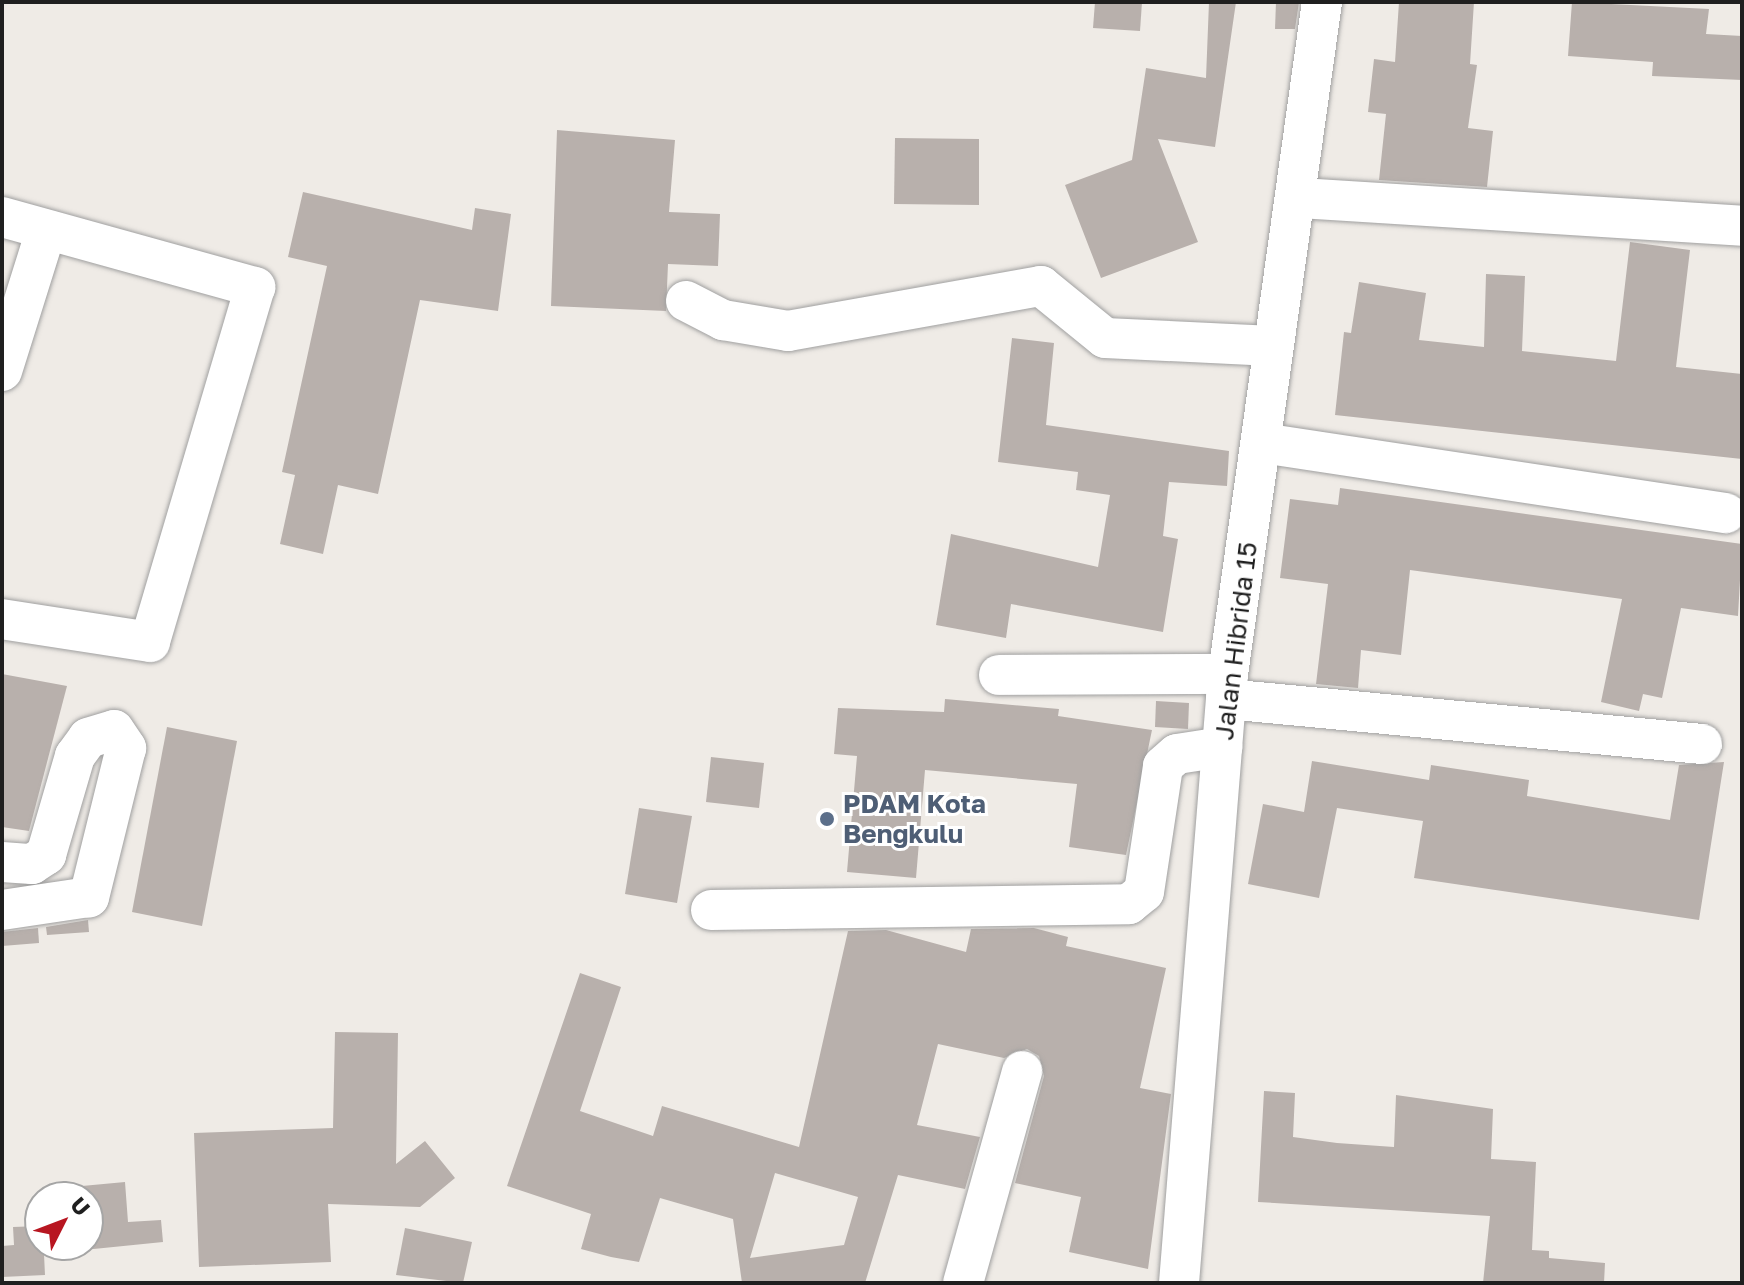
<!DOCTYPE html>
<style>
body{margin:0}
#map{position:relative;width:1744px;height:1285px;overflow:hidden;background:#efebe6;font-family:"Golos Text",sans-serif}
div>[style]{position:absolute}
.building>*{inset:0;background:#b8b0ac}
.roads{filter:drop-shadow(0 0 2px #a0a0a0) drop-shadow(0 0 2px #a0a0a0)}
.minor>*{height:40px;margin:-20px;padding:0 20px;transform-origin:20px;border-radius:20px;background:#fff}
.dots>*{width:22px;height:22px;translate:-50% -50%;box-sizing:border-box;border:4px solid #fff;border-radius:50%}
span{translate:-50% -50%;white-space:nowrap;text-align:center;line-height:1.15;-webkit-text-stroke:6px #fff;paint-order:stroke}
.street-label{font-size:26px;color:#1f1f1f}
.service-label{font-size:26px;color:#4e5e75;font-weight:700}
.left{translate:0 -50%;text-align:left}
.frame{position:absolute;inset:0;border:4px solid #1f1f1f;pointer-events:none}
.north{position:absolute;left:24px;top:1181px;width:80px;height:80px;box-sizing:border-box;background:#fff;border:2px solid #a5a5a5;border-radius:50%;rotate:48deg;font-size:22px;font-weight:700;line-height:32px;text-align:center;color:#1f1f1f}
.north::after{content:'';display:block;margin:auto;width:28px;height:36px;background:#b81621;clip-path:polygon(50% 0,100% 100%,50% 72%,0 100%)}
</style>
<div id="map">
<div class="building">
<div style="clip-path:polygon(1095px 2px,1142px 2px,1140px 31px,1093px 28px)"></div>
<div style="clip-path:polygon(1209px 2px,1236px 2px,1215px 147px,1158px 139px,1198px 242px,1101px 278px,1065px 185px,1132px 160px,1146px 68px,1206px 78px)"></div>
<div style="clip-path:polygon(1276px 2px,1299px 2px,1295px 29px,1275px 29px)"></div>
<div style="clip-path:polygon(1399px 2px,1474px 2px,1470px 64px,1477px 65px,1468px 128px,1493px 131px,1487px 187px,1379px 180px,1386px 114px,1368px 112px,1374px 59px,1395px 62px)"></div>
<div style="clip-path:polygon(1572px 2px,1709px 9px,1706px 34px,1742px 36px,1742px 80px,1652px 76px,1653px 62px,1568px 56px)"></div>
<div style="clip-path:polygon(557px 130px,675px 140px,669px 212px,720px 214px,718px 266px,668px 264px,666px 311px,551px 306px)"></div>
<div style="clip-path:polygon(895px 138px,979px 139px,979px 205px,894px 204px)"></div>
<div style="clip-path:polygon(303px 192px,472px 230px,475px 208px,511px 214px,498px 311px,420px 300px,378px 494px,338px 485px,323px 554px,280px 544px,295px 475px,282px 472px,327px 266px,288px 257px)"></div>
<div style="clip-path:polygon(1630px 242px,1690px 250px,1676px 367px,1742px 374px,1742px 459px,1335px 415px,1344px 332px,1351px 333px,1359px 282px,1426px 293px,1419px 340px,1484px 347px,1486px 274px,1525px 276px,1522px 351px,1616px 361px)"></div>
<div style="clip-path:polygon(1012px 338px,1054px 343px,1046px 425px,1229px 451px,1227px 486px,1169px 482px,1163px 536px,1178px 539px,1163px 632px,1011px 604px,1006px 638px,936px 625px,951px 534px,1098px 567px,1110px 495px,1076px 490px,1078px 472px,998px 462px)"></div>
<div style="clip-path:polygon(1340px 488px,1742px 544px,1738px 616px,1681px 608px,1662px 698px,1643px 694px,1639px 711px,1601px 702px,1622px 599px,1410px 570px,1401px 655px,1361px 650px,1358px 688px,1316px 684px,1328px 584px,1280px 578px,1290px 499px,1338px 505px)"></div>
<div style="clip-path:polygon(2px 674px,67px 686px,29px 831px,2px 827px)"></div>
<div style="clip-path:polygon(945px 699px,1059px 709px,1058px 716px,1152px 730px,1126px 855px,1069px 847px,1077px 784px,925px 770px,916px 878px,847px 872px,857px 756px,834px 754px,838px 708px,944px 712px)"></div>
<div style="clip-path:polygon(1156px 701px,1189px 703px,1188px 729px,1155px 727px)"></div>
<div style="clip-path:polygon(167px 727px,237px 741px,202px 926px,132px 912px)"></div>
<div style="clip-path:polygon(711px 757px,764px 763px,759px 808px,706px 802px)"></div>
<div style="clip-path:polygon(1312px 761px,1429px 780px,1431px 765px,1529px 780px,1527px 796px,1670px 820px,1679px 765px,1724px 762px,1699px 920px,1414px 878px,1423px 821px,1337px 808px,1319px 898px,1248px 884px,1263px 804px,1304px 812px)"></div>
<div style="clip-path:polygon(639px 808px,692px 816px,677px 903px,625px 894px)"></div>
<div style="clip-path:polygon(88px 920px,89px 932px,47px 935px,46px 927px)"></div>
<div style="clip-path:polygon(38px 928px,39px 943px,2px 946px,2px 932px)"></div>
<div style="clip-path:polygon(evenodd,1034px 928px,1068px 937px,1066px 946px,1166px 968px,1140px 1088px,1171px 1094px,1148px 1269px,1069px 1252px,1081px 1197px,1015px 1183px,1044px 1076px,1039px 1056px,1027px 1049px,1004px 1058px,938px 1044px,917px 1125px,980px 1137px,965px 1189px,898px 1175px,865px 1283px,742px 1283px,733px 1219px,660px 1198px,639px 1262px,611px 1257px,581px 1249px,591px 1214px,507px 1186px,580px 973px,621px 987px,580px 1111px,653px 1136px,662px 1106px,799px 1147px,848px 931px,886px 930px,966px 952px,971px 929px,1034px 928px,775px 1173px,858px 1197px,844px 1245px,750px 1258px,775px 1173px)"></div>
<div style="clip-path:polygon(335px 1032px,398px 1033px,396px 1164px,425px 1141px,455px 1178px,420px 1207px,328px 1204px,331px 1262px,199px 1267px,194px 1133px,333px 1128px)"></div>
<div style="clip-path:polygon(1264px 1091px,1295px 1093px,1293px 1137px,1337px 1143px,1394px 1147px,1396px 1095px,1493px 1109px,1491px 1159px,1536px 1162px,1532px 1250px,1549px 1251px,1549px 1258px,1605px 1263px,1604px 1283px,1483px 1283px,1490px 1216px,1258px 1202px)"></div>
<div style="clip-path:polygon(125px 1182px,128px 1222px,161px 1220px,163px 1242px,44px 1254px,45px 1275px,2px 1277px,2px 1246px,14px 1245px,13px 1227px,40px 1226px,40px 1245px,88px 1245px,82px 1186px)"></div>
<div style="clip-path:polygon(405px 1228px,472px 1242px,463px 1283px,396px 1275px)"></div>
</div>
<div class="roads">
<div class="minor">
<div style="left:1300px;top:198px;width:443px;rotate:3.6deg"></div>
<div style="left:2px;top:217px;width:263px;rotate:15.5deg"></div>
<div style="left:255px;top:287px;width:370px;rotate:106.5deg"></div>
<div style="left:150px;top:642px;width:150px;rotate:-171.2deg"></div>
<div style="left:686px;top:301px;width:42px;rotate:27.2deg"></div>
<div style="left:723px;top:320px;width:66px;rotate:9.6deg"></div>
<div style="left:788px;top:331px;width:257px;rotate:-10.1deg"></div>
<div style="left:1041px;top:286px;width:82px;rotate:39.1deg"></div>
<div style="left:1105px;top:338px;width:168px;rotate:2.7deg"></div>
<div style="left:2px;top:371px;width:147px;rotate:-72.6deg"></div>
<div style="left:1262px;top:443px;width:469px;rotate:8.6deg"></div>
<div style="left:999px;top:675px;width:229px;rotate:-0.3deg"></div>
<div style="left:1226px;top:699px;width:478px;rotate:5.4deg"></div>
<div style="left:2px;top:862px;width:30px;rotate:4deg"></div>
<div style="left:32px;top:864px;width:17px;rotate:-33deg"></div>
<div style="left:46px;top:855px;width:103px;rotate:-73.7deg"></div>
<div style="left:75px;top:756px;width:22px;rotate:-54deg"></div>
<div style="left:88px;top:738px;width:27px;rotate:-17deg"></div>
<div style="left:114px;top:730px;width:22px;rotate:56deg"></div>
<div style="left:126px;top:748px;width:154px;rotate:103.9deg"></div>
<div style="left:89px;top:897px;width:88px;rotate:171.5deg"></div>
<div style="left:711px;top:910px;width:418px;rotate:-0.8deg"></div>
<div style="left:1129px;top:904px;width:19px;rotate:-39deg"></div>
<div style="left:1144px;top:892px;width:127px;rotate:-81.4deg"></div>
<div style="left:1163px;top:766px;width:18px;rotate:-41deg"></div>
<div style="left:1177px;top:754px;width:46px;rotate:-8.8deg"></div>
<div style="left:963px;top:1283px;width:220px;rotate:-74.4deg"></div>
<div style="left:1179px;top:1283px;width:611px;rotate:-85.4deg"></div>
<div style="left:1228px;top:674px;width:679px;rotate:-82.04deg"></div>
</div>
</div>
<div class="dots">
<div style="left:827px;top:819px;background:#5c6f8a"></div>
</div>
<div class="street-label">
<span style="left:1236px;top:641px;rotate:-83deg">Jalan Hibrida 15</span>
</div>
<div class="service-label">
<span class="left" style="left:843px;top:819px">PDAM Kota<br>Bengkulu</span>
</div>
<div class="frame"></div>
<div class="north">U</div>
</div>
